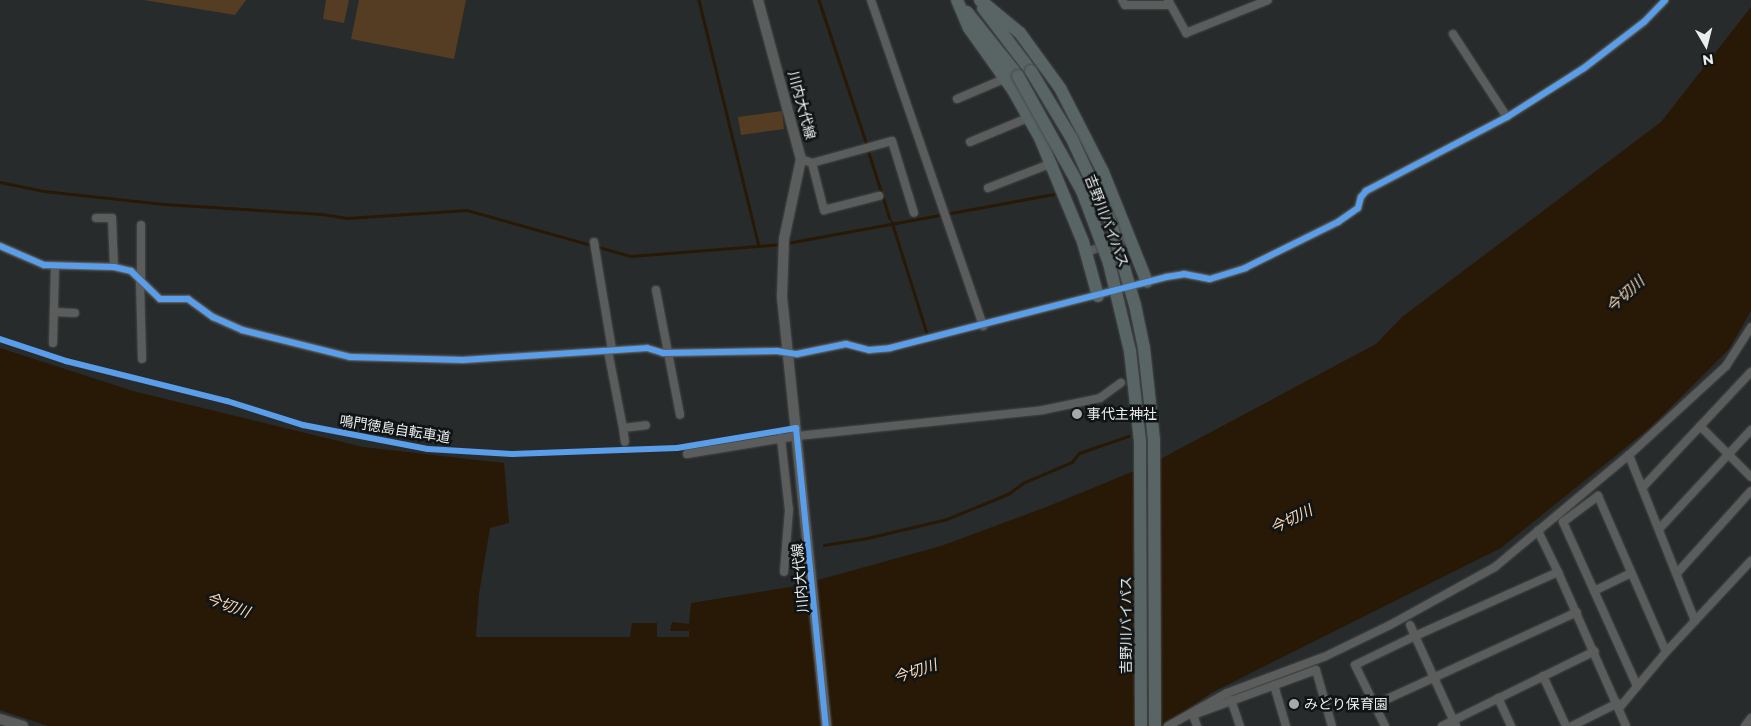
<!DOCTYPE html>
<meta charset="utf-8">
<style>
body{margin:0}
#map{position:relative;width:1751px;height:726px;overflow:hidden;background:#282b2b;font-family:Montserrat,"Noto Sans JP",sans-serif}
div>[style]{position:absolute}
.green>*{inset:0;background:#543d23}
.water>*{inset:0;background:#281806}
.stream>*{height:2.5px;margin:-1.25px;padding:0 1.25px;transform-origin:1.25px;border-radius:1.25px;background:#281806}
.roads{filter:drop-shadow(0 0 1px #444747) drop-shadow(0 0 1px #444747)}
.minor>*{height:8px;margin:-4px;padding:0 4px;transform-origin:4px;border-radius:4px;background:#5b5d5d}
.secondary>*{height:10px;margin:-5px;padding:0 5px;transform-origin:5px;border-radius:5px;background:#5b5d5d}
.trunk>*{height:12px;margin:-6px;padding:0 6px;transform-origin:6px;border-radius:6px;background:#596564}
.bridges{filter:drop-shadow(0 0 1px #444747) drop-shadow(0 0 1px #444747)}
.trunk-bridge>*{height:12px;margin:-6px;padding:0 6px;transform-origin:6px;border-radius:6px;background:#596564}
.cycleway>*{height:6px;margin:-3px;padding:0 3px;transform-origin:3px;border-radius:3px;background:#5a9eea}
.dots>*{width:14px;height:14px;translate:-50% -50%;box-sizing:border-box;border:2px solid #111414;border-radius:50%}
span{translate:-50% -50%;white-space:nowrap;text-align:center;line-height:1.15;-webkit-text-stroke:5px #111414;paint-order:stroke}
.street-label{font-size:14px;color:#e9eded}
.poi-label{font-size:14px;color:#e9eded}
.left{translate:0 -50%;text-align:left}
.water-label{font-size:15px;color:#fddab5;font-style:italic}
.north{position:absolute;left:1681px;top:20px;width:50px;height:50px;-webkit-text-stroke:4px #111414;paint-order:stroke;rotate:172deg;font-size:14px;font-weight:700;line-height:20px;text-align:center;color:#e9eded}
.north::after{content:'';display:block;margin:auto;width:18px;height:22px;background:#e9eded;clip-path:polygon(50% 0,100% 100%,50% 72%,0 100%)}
</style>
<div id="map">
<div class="green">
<div style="clip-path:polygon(144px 0,246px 0,235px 15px)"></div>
<div style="clip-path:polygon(326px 0,349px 0,344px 23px,323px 19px)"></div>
<div style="clip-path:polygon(359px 0,466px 0,454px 59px,351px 39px)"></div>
<div style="clip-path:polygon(782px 111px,784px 129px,741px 135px,738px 117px)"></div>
</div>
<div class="water">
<div style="clip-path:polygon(1751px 7px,1751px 311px,1729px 349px,1651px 427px,1501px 548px,1211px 693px,1163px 726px,48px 726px,0 710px,0 348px,133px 391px,363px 447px,504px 463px,509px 523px,490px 528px,479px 594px,476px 637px,630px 637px,632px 623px,657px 623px,657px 637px,689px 637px,689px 631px,670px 631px,672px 622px,689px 624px,691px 603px,796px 586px,941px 546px,1049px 506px,1151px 464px,1376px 344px,1402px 317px,1661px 122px)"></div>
</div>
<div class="stream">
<div style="left:699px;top:0;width:253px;rotate:76.3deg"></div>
<div style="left:819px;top:0;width:153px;rotate:71.7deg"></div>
<div style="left:869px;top:153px;width:69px;rotate:72.3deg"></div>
<div style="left:0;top:182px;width:45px;rotate:11.6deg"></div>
<div style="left:44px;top:191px;width:121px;rotate:6.2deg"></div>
<div style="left:164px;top:204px;width:158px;rotate:3.6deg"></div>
<div style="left:322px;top:214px;width:25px;rotate:9deg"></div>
<div style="left:347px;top:218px;width:120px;rotate:-3.8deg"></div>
<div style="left:467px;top:210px;width:170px;rotate:15.7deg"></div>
<div style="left:631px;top:256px;width:151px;rotate:-4.5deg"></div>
<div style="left:892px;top:222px;width:116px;rotate:72.5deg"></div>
<div style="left:787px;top:243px;width:271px;rotate:-10.4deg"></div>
<div style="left:824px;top:545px;width:39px;rotate:-9deg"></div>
<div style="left:863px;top:539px;width:86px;rotate:-13.4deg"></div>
<div style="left:947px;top:519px;width:66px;rotate:-22.3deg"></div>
<div style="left:1008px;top:494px;width:19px;rotate:-36deg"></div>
<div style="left:1023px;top:483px;width:53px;rotate:-23.2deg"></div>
<div style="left:1072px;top:462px;width:11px;rotate:-52deg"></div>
<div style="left:1079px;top:453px;width:52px;rotate:-19.1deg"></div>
</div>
<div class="roads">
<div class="minor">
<div style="left:871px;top:0;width:345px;rotate:71deg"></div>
<div style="left:1122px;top:0;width:6px;rotate:59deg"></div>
<div style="left:1125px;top:5px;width:45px"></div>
<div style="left:1168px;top:0;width:38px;rotate:61deg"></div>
<div style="left:1186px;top:33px;width:88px;rotate:-21.9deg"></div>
<div style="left:1453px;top:34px;width:99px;rotate:57deg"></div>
<div style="left:957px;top:99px;width:51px;rotate:-23.1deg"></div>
<div style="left:970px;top:142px;width:65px;rotate:-22.6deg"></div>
<div style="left:801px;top:159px;width:12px;rotate:20deg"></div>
<div style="left:812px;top:163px;width:83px;rotate:-15.4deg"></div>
<div style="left:892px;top:141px;width:75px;rotate:73deg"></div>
<div style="left:812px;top:163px;width:49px;rotate:75.7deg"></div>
<div style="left:824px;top:210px;width:57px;rotate:-14.3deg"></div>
<div style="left:988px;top:188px;width:69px;rotate:-21.3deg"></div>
<div style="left:96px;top:218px;width:16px"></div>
<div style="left:112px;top:218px;width:49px;rotate:87.7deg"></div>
<div style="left:141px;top:225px;width:54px;rotate:90deg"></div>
<div style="left:594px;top:242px;width:109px;rotate:80.5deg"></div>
<div style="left:0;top:246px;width:48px;rotate:23.4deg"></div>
<div style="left:44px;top:265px;width:70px;rotate:1.6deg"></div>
<div style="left:114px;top:267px;width:17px;rotate:13deg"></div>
<div style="left:131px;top:271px;width:40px;rotate:44deg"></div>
<div style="left:160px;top:299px;width:28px"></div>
<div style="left:188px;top:299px;width:31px;rotate:36deg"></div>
<div style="left:213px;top:317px;width:32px;rotate:24deg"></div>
<div style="left:242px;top:330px;width:111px;rotate:14deg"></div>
<div style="left:350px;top:357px;width:113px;rotate:1.5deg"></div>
<div style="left:463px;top:360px;width:184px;rotate:-3.7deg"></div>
<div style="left:647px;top:348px;width:17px;rotate:17deg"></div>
<div style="left:663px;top:353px;width:114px;rotate:-1deg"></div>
<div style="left:777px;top:351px;width:20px;rotate:9deg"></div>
<div style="left:797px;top:354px;width:50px;rotate:-11.5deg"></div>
<div style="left:846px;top:344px;width:24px;rotate:15deg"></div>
<div style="left:869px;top:350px;width:21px;rotate:-5deg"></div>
<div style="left:890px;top:348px;width:285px;rotate:-14.4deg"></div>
<div style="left:1166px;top:277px;width:18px;rotate:-9deg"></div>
<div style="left:1184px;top:274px;width:26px;rotate:11deg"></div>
<div style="left:1210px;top:279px;width:37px;rotate:-17deg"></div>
<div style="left:1245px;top:268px;width:104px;rotate:-26.3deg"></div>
<div style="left:1338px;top:222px;width:24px;rotate:-35deg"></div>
<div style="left:1358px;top:208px;width:11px;rotate:-75deg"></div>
<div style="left:1361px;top:197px;width:8px;rotate:-50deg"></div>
<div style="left:1366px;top:191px;width:159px;rotate:-27.7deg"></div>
<div style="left:1507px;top:117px;width:91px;rotate:-32.5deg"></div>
<div style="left:1584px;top:68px;width:76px;rotate:-37.5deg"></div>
<div style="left:1644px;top:22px;width:30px;rotate:-46deg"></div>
<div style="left:1087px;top:252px;width:46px;rotate:-19.2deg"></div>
<div style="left:140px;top:281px;width:78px;rotate:88.5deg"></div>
<div style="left:656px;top:290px;width:127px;rotate:79.1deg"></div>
<div style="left:54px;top:312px;width:21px;rotate:3deg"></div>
<div style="left:53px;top:343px;width:77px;rotate:-88.5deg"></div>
<div style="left:608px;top:351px;width:78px;rotate:79deg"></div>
<div style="left:623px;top:428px;width:23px;rotate:-7deg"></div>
<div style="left:1700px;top:426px;width:72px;rotate:45deg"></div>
<div style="left:623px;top:428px;width:14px;rotate:82deg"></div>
<div style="left:781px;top:438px;width:72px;rotate:83.7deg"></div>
<div style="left:789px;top:510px;width:62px;rotate:94.6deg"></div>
<div style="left:687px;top:454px;width:111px;rotate:-9.3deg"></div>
<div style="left:797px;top:436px;width:247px;rotate:-6deg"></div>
<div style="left:1043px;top:410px;width:58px;rotate:-11.9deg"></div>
<div style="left:1100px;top:398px;width:26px;rotate:-36deg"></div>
<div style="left:1643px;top:487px;width:158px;rotate:-46.8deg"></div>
<div style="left:1660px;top:528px;width:134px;rotate:-47.1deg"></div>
<div style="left:1558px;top:572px;width:46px;rotate:-116deg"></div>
<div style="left:1538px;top:531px;width:119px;rotate:-39.9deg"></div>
<div style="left:1678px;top:572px;width:109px;rotate:-48deg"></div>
<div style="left:1594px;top:591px;width:41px;rotate:-25.9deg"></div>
<div style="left:1695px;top:621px;width:179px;rotate:-111.7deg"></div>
<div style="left:1629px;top:455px;width:132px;rotate:-42.5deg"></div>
<div style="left:1726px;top:366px;width:46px;rotate:-57.3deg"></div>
<div style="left:1543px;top:676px;width:55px;rotate:65.3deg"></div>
<div style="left:1274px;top:685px;width:43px;rotate:73.7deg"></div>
<div style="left:1637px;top:686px;width:180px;rotate:-114.3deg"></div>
<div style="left:1563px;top:522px;width:44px;rotate:-36.6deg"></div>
<div style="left:1598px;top:496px;width:170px;rotate:66.4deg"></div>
<div style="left:1498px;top:698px;width:31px;rotate:65deg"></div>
<div style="left:1231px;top:700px;width:28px;rotate:71deg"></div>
<div style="left:1374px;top:705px;width:223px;rotate:-24.6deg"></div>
<div style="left:1620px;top:707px;width:72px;rotate:-50.1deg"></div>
<div style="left:1666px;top:652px;width:125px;rotate:-47deg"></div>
<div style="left:1168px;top:726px;width:68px;rotate:-29.2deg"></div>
<div style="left:1227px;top:693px;width:103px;rotate:-20.4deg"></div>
<div style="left:1324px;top:657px;width:73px;rotate:-25.9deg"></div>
<div style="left:1390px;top:625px;width:120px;rotate:-28.9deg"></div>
<div style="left:1495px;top:567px;width:56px;rotate:-39.9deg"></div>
<div style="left:1197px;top:726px;width:12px;rotate:-110deg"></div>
<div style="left:1193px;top:715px;width:131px;rotate:-20.1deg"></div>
<div style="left:1316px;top:670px;width:58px;rotate:74.1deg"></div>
<div style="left:1385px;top:726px;width:68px;rotate:-116.2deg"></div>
<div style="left:1355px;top:665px;width:67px;rotate:-25.8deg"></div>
<div style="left:1415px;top:636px;width:12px;rotate:-114deg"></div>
<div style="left:1442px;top:726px;width:170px;rotate:-26.1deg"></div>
<div style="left:1456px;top:726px;width:99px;rotate:-114.5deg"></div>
<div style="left:1415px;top:636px;width:157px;rotate:-24.1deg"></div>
<div style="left:1558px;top:572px;width:168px;rotate:66.2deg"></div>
<div style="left:1572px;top:726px;width:51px;rotate:-26.6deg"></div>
<div style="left:1745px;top:726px;width:10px;rotate:-53deg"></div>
</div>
<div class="secondary">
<div style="left:758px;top:0;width:165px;rotate:74.9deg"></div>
<div style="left:801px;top:159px;width:82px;rotate:102deg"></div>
<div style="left:784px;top:239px;width:58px;rotate:92deg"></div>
<div style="left:782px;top:297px;width:431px;rotate:84.1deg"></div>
<div style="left:0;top:719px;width:24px;rotate:17deg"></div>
</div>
<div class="trunk">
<div style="left:957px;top:0;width:30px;rotate:67deg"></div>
<div style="left:969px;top:28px;width:76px;rotate:54.6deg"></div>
<div style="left:1013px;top:90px;width:55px;rotate:60.6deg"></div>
<div style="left:1040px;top:138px;width:113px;rotate:67.5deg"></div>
<div style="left:1083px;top:242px;width:56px;rotate:74.5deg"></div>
<div style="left:980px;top:0;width:52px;rotate:39.5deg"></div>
<div style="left:1020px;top:33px;width:68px;rotate:54deg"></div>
<div style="left:1060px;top:88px;width:94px;rotate:62.9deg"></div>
<div style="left:1103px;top:172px;width:118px;rotate:68.2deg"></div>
<div style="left:983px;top:8px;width:79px;rotate:52.7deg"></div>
<div style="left:967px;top:12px;width:82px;rotate:51.4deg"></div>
</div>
</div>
<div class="bridges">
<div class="trunk-bridge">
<div style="left:1031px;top:71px;width:79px;rotate:58.9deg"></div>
<div style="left:1072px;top:139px;width:93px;rotate:65.1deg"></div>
<div style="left:1111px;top:223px;width:85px;rotate:73.7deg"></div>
<div style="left:1135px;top:305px;width:44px;rotate:78.2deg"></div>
<div style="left:1144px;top:348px;width:93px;rotate:83.8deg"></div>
<div style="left:1154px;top:440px;width:286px;rotate:89.8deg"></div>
<div style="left:1018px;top:76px;width:132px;rotate:60.9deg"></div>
<div style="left:1082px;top:191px;width:77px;rotate:69.4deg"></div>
<div style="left:1109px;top:263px;width:90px;rotate:76.6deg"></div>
<div style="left:1130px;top:351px;width:91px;rotate:83.7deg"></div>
<div style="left:1140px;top:441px;width:285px;rotate:89.8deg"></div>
</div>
</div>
<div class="cycleway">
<div style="left:0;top:246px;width:48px;rotate:23.4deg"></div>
<div style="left:44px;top:265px;width:70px;rotate:1.6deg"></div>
<div style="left:114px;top:267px;width:17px;rotate:13deg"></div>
<div style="left:131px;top:271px;width:40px;rotate:44deg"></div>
<div style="left:160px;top:299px;width:28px"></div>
<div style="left:188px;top:299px;width:31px;rotate:36deg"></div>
<div style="left:213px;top:317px;width:32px;rotate:24deg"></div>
<div style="left:242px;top:330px;width:111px;rotate:14deg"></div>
<div style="left:350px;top:357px;width:113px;rotate:1.5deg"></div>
<div style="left:463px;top:360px;width:184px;rotate:-3.7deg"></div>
<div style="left:647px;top:348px;width:17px;rotate:17deg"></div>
<div style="left:663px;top:353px;width:114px;rotate:-1deg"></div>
<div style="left:777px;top:351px;width:20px;rotate:9deg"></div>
<div style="left:797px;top:354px;width:50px;rotate:-11.5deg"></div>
<div style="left:846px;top:344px;width:24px;rotate:15deg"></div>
<div style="left:869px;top:350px;width:21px;rotate:-5deg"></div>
<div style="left:890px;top:348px;width:285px;rotate:-14.4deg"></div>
<div style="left:1166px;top:277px;width:18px;rotate:-9deg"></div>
<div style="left:1184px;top:274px;width:26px;rotate:11deg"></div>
<div style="left:1210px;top:279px;width:37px;rotate:-17deg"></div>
<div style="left:1245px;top:268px;width:104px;rotate:-26.3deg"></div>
<div style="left:1338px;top:222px;width:24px;rotate:-35deg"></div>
<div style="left:1358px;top:208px;width:11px;rotate:-75deg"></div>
<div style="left:1361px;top:197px;width:8px;rotate:-50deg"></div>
<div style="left:1366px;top:191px;width:159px;rotate:-27.7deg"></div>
<div style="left:1507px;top:117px;width:91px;rotate:-32.5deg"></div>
<div style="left:1584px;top:68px;width:76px;rotate:-37.5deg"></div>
<div style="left:1644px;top:22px;width:30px;rotate:-46deg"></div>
<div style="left:0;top:339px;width:70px;rotate:18.4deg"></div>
<div style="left:66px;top:361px;width:166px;rotate:14deg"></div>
<div style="left:227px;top:401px;width:80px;rotate:17.5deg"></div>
<div style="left:303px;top:425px;width:127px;rotate:10.9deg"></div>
<div style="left:428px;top:449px;width:84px;rotate:3.4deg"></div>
<div style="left:512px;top:454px;width:165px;rotate:-2.1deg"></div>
<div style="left:677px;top:448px;width:121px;rotate:-9.5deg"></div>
<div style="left:796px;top:428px;width:300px;rotate:84.3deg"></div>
</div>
<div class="dots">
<div style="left:1077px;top:414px;background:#a5a9a9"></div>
<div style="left:1294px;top:704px;background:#a5a9a9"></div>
</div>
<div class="street-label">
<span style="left:802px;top:105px;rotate:75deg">川内大代線</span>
<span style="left:1107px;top:221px;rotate:69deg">吉野川バイパス</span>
<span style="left:395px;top:429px;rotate:9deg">鳴門徳島自転車道</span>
<span style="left:800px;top:578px;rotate:-95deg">川内大代線</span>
<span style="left:1126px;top:625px;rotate:-90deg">吉野川バイパス</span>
</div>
<div class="poi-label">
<span class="left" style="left:1087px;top:414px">事代主神社</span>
<span class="left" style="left:1304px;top:704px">みどり保育園</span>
</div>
<div class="water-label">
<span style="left:1625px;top:294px;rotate:-42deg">今切川</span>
<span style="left:1291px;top:519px;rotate:-26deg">今切川</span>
<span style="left:228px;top:605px;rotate:20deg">今切川</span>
<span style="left:915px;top:671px;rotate:-18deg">今切川</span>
</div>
<div class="north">N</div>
</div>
